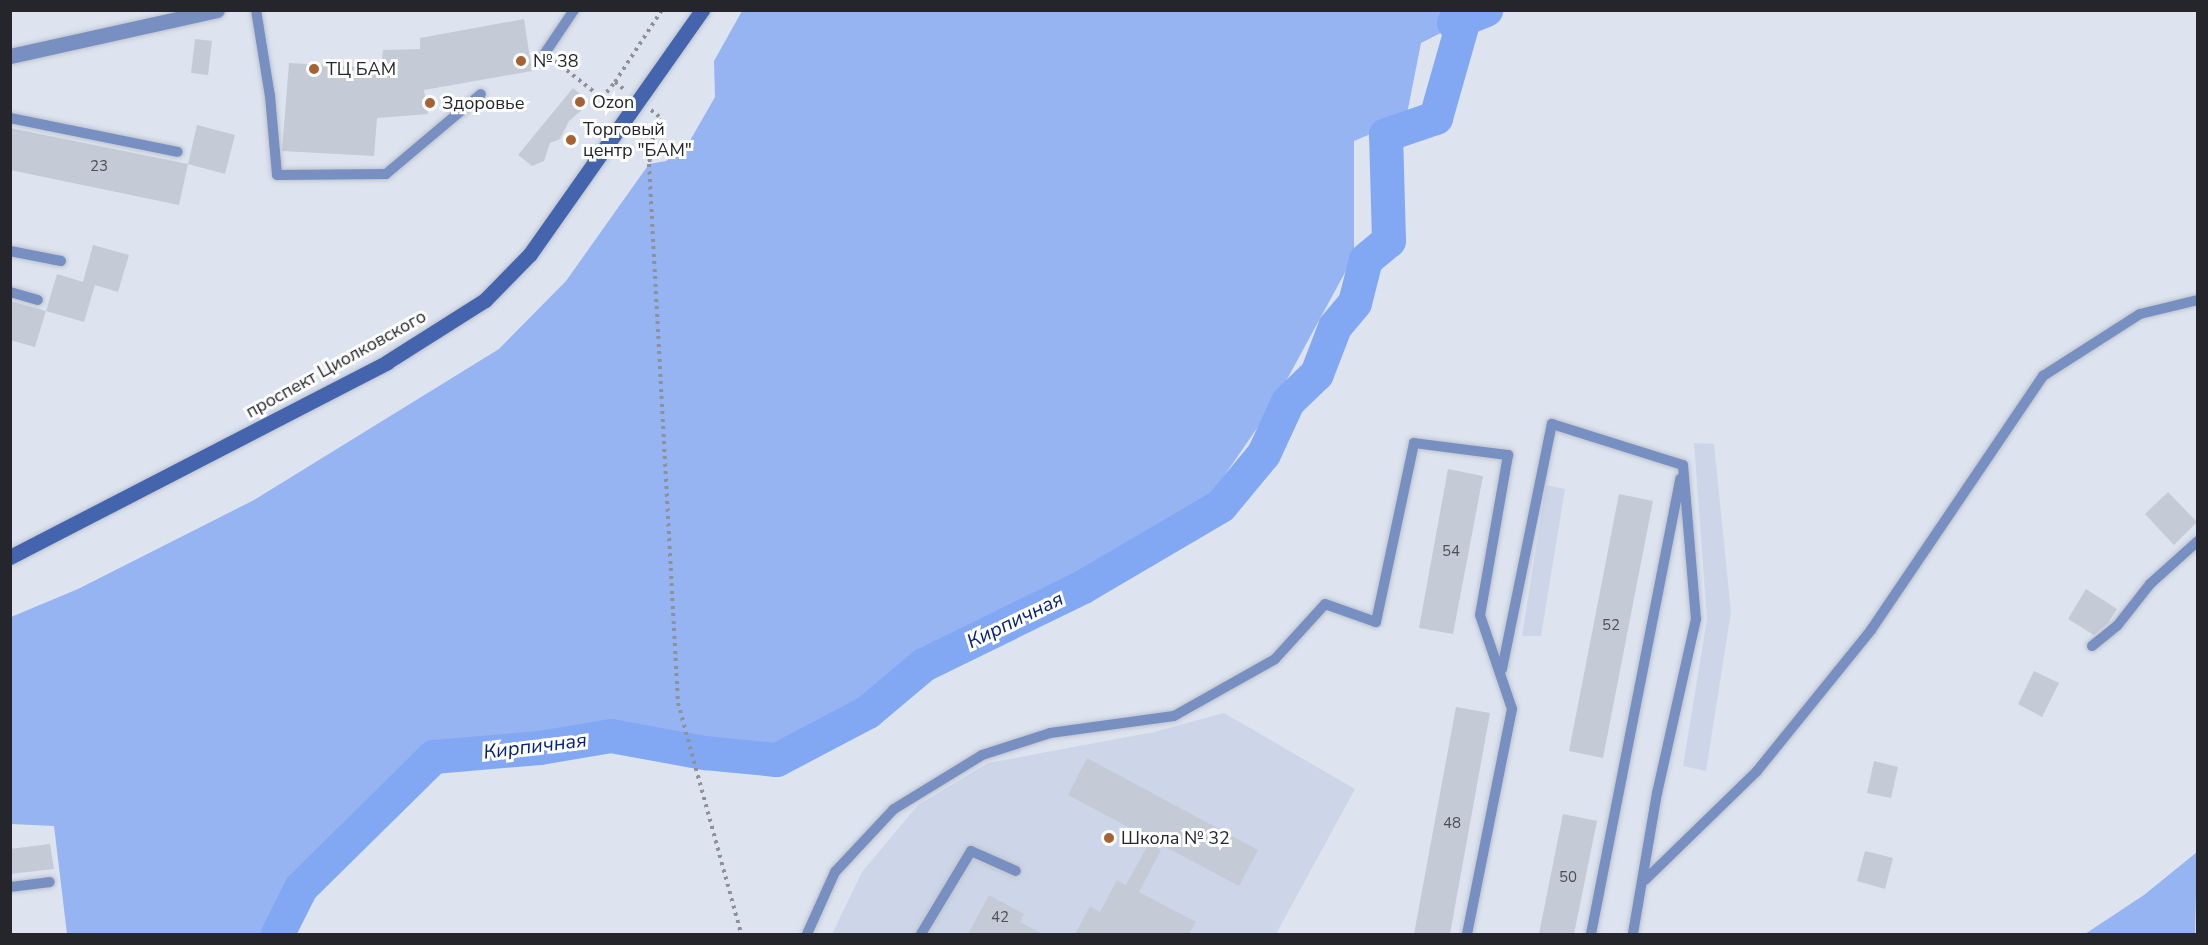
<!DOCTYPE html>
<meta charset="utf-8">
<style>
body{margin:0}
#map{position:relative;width:2208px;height:945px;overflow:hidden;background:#dde4f0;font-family:"Nunito Sans",sans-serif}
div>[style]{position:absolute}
.built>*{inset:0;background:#cdd6e8}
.forest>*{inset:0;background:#96b4f1}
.river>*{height:34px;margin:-17px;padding:0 17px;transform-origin:17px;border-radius:17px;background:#83a8f3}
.building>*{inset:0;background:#c4cad6}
.path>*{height:4px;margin-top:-2px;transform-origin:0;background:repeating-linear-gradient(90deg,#8c919a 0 3px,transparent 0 7.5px)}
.roads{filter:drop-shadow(0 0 2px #bcc2cd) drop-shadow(0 0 2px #bcc2cd)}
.service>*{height:10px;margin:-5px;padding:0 5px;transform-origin:5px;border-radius:5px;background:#778fc1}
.minor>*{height:15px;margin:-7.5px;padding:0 7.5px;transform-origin:7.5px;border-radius:7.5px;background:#778fc1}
.secondary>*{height:15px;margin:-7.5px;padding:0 7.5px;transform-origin:7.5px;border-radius:7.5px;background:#4465ad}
.dots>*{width:16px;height:16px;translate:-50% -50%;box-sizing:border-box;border:3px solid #fff;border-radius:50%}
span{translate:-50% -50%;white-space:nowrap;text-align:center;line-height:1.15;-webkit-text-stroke:6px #fff;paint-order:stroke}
.number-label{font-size:15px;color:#4c4f56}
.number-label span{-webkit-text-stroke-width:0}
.poi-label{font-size:18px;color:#24262b}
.left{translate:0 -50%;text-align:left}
.street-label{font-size:18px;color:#24262b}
.water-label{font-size:20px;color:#062478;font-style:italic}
.frame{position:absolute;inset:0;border:12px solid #24262b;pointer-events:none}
</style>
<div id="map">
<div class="built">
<div style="clip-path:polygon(1694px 443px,1714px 444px,1731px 612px,1706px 771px,1683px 766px,1707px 619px)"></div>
<div style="clip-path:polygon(1546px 485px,1565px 489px,1541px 636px,1522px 636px)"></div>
<div style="clip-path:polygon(1224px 713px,1355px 789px,1276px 934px,832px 934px,862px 872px,918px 805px,988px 763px,1154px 732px)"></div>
</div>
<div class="forest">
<div style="clip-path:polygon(742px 11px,1484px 11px,1421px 43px,1406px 119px,1354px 141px,1354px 256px,1273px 405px,1213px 492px,1137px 547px,778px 742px,692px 757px,585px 735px,414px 760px,274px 910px,263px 934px,67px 934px,54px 826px,11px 824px,11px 617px,78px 589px,254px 500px,499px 349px,566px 281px,649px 164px,666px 161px,688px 144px,715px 97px,714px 61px)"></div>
<div style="clip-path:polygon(2197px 852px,2195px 934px,2085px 934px,2144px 895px)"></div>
</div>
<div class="river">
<div style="left:278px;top:934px;width:51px;rotate:-63.4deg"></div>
<div style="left:301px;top:888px;width:187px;rotate:-44.6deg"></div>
<div style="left:434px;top:757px;width:106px;rotate:-4.9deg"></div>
<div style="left:540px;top:748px;width:72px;rotate:-9.6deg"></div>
<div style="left:611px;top:736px;width:96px;rotate:10.3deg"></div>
<div style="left:705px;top:753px;width:72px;rotate:5.6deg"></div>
<div style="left:777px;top:760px;width:103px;rotate:-27.8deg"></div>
<div style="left:868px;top:712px;width:73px;rotate:-40deg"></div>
<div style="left:924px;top:665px;width:177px;rotate:-26.1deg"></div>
<div style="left:1083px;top:587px;width:160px;rotate:-30.4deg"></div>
<div style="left:1221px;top:506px;width:67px;rotate:-50.4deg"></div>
<div style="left:1264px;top:454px;width:57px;rotate:-65.2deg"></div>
<div style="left:1288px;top:402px;width:40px;rotate:-44deg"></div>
<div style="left:1317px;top:374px;width:50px;rotate:-69deg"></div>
<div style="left:1335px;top:327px;width:31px;rotate:-50deg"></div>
<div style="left:1355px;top:303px;width:44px;rotate:-75.7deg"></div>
<div style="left:1366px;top:260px;width:30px;rotate:-40deg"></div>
<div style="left:1389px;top:241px;width:106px;rotate:-91.6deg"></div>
<div style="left:1386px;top:135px;width:53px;rotate:-18.8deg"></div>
<div style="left:1436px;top:118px;width:102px;rotate:-74.1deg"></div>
<div style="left:1464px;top:20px;width:10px;rotate:163deg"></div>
<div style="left:1454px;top:23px;width:35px;rotate:-22deg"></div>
</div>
<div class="building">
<div style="clip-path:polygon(524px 19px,532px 71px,424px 90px,428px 114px,377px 118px,374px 156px,282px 151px,289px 63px,381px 68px,383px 50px,420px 49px,420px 38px)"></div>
<div style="clip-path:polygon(195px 39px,212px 41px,208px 75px,191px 73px)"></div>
<div style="clip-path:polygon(573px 88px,586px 99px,584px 108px,569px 121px,560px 139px,550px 143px,544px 161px,532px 166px,518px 155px)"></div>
<div style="clip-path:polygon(197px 125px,235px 135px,225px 174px,188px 164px,179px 205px,10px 170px,10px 128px,188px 164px)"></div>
<div style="clip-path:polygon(93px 245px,129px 255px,118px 292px,95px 285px,84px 322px,46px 311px,35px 347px,10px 340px,10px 301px,46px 311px,57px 274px,83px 282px)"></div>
<div style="clip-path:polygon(1448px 469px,1483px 476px,1453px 634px,1419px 628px)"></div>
<div style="clip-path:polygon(2168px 492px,2197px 522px,2174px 545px,2145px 514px)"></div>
<div style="clip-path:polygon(1619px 494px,1653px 501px,1603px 758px,1569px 751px)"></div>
<div style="clip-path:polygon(2086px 589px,2117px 609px,2108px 623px,2094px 635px,2068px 619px)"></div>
<div style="clip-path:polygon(2034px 671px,2059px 683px,2042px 717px,2018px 704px)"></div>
<div style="clip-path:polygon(1456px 707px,1490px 713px,1450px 934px,1414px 934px)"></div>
<div style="clip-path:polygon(1087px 758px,1258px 850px,1239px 886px,1068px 795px)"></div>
<div style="clip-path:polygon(1874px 761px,1898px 767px,1891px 798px,1867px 793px)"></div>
<div style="clip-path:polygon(1563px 814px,1597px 821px,1574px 934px,1539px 934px)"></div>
<div style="clip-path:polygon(1149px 843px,1161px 850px,1139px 892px,1196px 922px,1189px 934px,1075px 934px,1090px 906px,1100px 912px,1117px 880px,1126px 885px)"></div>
<div style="clip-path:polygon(50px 844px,54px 869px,10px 874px,10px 849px)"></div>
<div style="clip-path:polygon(1865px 851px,1893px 858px,1885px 889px,1857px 881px)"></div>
<div style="clip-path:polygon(989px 895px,1024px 914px,1020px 922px,1043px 934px,968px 934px)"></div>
</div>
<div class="path">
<div style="left:555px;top:61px;width:60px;rotate:38.2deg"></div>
<div style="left:602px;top:98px;width:21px;rotate:-51deg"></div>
<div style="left:615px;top:82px;width:14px;rotate:39deg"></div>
<div style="left:615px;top:82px;width:86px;rotate:-56.9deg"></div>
<div style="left:651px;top:110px;width:14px;rotate:39deg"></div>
<div style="left:662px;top:119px;width:13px;rotate:129deg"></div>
<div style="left:654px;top:129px;width:35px;rotate:98deg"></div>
<div style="left:649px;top:164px;width:540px;rotate:86.92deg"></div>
<div style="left:678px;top:703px;width:239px;rotate:74.7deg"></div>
</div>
<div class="roads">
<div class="service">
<div style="left:256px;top:10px;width:87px;rotate:80.8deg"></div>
<div style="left:270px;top:96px;width:79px;rotate:84.9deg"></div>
<div style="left:277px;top:175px;width:109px;rotate:-0.5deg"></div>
<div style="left:386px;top:174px;width:124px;rotate:-40.1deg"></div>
<div style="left:545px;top:53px;width:52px;rotate:-56deg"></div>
<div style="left:10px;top:118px;width:171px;rotate:11.4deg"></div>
<div style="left:10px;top:251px;width:52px;rotate:11.1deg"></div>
<div style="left:10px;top:292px;width:29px;rotate:16deg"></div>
<div style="left:2092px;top:646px;width:32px;rotate:-39deg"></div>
<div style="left:2117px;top:626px;width:53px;rotate:-51.8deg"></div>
<div style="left:2150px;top:584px;width:64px;rotate:-41.9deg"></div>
<div style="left:1502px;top:669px;width:250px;rotate:-78.5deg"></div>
<div style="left:1552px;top:424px;width:137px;rotate:17.4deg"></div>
<div style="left:1683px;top:465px;width:155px;rotate:85.2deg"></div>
<div style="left:1696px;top:619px;width:178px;rotate:102.6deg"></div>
<div style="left:1657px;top:793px;width:143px;rotate:99.7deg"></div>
<div style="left:1645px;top:880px;width:156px;rotate:-44.2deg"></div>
<div style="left:1757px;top:771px;width:181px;rotate:-51deg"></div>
<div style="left:1871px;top:630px;width:307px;rotate:-55.9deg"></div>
<div style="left:2043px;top:376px;width:115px;rotate:-32.6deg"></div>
<div style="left:2140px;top:314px;width:60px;rotate:-13.6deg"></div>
<div style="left:10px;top:887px;width:40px;rotate:-7.1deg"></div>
<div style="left:807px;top:934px;width:68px;rotate:-65.7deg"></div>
<div style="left:835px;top:872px;width:86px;rotate:-46.9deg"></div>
<div style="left:894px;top:809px;width:103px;rotate:-31.5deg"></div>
<div style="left:982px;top:755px;width:71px;rotate:-17.9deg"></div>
<div style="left:1050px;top:733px;width:125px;rotate:-7.8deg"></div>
<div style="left:1174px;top:716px;width:116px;rotate:-29.4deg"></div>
<div style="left:1275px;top:659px;width:74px;rotate:-47.7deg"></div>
<div style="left:1325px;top:604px;width:54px;rotate:19.4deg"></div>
<div style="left:1376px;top:622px;width:183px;rotate:-78deg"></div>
<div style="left:1414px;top:443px;width:95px;rotate:7.3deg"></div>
<div style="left:1508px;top:455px;width:162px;rotate:99.9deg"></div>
<div style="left:1480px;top:615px;width:99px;rotate:71.2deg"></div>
<div style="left:1512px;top:709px;width:229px;rotate:101.3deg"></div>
<div style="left:921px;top:934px;width:97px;rotate:-58.9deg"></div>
<div style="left:971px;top:851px;width:49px;rotate:24deg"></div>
<div style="left:1591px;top:934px;width:464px;rotate:-78.9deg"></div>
</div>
<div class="minor">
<div style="left:10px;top:56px;width:212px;rotate:-12.5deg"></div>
</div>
<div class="secondary">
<div style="left:10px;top:557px;width:424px;rotate:-27.3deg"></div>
<div style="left:387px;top:362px;width:116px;rotate:-32.3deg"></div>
<div style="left:485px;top:300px;width:64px;rotate:-45.6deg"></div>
<div style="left:530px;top:254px;width:299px;rotate:-54.8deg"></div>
</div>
</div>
<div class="dots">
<div style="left:521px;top:61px;background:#a66232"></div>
<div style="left:314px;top:69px;background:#a66232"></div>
<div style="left:580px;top:102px;background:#a66232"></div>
<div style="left:430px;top:103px;background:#a66232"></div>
<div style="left:571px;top:140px;background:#a66232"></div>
<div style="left:1109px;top:838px;background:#a66232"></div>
</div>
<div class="number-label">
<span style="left:99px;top:167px">23</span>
<span style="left:1451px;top:552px">54</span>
<span style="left:1611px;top:626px">52</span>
<span style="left:1452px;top:824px">48</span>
<span style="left:1568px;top:878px">50</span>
<span style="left:1000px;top:918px">42</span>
</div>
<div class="poi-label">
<span class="left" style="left:533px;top:61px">№ 38</span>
<span class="left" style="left:326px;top:69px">ТЦ БАМ</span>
<span class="left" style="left:592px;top:102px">Ozon</span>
<span class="left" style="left:442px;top:103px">Здоровье</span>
<span class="left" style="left:583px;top:140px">Торговый<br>центр "БАМ"</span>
<span class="left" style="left:1121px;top:838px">Школа № 32</span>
</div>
<div class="street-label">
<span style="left:336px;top:364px;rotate:-29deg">проспект Циолковского</span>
</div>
<div class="water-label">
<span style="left:1015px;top:620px;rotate:-26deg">Кирпичная</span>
<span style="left:535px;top:746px;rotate:-7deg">Кирпичная</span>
</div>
<div class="frame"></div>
</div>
